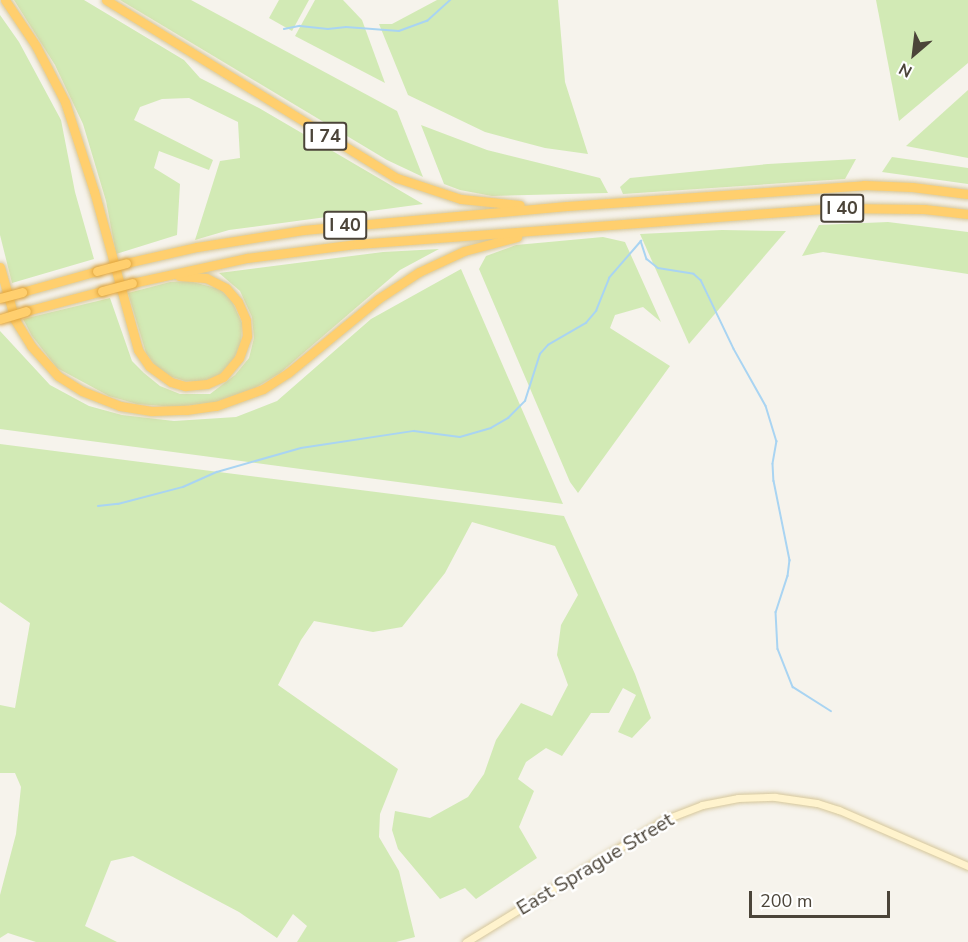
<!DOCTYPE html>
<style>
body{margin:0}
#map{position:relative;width:968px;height:942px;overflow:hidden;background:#f6f3ec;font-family:"Nunito Sans",sans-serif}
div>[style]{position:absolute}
.green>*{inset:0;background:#d2eab5}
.stream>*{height:1.5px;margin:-0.75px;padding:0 0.75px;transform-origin:0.75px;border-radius:0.75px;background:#a9d4f2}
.roads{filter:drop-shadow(0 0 2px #d6c79b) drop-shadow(0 0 2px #d6c79b)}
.secondary>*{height:7px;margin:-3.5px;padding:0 3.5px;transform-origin:3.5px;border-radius:3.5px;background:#fff3cd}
.highway>*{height:9px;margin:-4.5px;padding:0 4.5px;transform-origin:4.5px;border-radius:4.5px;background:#ffcf6e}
.bridges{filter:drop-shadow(0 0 2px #e0a43c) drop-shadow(0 0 2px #e0a43c)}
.highway-bridge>*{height:9px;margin:-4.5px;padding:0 4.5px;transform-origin:4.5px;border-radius:4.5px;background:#ffcf6e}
span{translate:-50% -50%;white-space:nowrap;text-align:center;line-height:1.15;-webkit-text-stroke:5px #fff;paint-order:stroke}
.shield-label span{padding:2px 4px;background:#fff;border:2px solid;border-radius:4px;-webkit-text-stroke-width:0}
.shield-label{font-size:18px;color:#4b4439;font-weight:700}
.street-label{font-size:20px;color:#4b4439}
.north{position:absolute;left:884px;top:24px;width:60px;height:60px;-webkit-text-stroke:4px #fff;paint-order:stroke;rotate:208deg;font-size:16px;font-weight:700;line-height:24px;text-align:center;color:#4b4439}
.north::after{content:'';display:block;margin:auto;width:21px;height:27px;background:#4b4439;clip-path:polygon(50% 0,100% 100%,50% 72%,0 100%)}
.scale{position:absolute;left:749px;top:891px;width:141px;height:27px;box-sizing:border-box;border:3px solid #4b4439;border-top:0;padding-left:8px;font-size:18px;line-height:21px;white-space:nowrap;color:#4b4439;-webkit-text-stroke:4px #fff;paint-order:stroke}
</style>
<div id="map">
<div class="green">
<div style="clip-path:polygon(14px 0,84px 0,184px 60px,200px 78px,259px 108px,423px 204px,229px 230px,195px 240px,220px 161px,240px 158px,238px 122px,189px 98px,162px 99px,140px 107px,134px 120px,213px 160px,209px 170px,159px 151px,154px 168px,180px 184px,177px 235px,116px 254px,106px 201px,83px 124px,55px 65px)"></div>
<div style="clip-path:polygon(120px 0,191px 0,397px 111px,423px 177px,387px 160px)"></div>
<div style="clip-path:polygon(279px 0,309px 0,292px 31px,269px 18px)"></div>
<div style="clip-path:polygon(315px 0,343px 0,362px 20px,385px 83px,295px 36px)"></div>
<div style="clip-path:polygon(437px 0,558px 0,565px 82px,588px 154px,545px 148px,485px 132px,408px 95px,379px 24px,392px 24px)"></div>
<div style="clip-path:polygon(876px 0,968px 0,968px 63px,899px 121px)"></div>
<div style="clip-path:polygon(0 15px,19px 42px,61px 120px,75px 192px,94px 259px,12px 283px,0 235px)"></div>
<div style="clip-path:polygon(968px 90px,968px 158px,906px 146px)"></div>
<div style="clip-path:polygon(421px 125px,487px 150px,600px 178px,608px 193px,492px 196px,460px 190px,444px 184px)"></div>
<div style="clip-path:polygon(892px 157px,968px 168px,968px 184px,882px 172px)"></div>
<div style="clip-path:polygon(856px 159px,845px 179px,623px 194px,620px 187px,630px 178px,768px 164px)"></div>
<div style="clip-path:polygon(888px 222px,968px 232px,968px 274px,823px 252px,802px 256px,819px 225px)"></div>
<div style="clip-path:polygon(722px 230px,786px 231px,689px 344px,640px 234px)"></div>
<div style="clip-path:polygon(603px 237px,625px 242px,661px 322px,643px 307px,615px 315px,610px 328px,670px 366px,578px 493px,570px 482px,479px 269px,486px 256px,516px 245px)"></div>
<div style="clip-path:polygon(439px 249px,400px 270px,280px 373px,255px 388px,216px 402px,176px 407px,137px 404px,109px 396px,57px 368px,32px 336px,23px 319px,110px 298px,132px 361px,144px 373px,160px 386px,180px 394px,210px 394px,235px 375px,249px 358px,254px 338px,252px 317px,240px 291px,219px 273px,383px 252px)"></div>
<div style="clip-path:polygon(461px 269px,563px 504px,0 429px,0 331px,50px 385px,89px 406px,122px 415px,174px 421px,236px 417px,277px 401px,371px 319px)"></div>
<div style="clip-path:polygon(189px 281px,220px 289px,232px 301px,242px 323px,241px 343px,232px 363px,219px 375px,204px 381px,185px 381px,169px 376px,157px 368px,146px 353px,128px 293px,170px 282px)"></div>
<div style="clip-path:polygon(0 444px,564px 516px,635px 674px,651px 718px,632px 738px,618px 732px,636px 695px,623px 688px,609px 713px,591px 713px,562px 756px,546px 748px,526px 762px,518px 779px,534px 791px,519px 827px,537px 858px,476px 899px,465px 888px,440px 899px,398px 849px,392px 830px,395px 811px,430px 818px,468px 797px,484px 774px,496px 740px,521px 703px,552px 716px,568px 685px,557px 655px,561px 625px,578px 595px,555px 546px,472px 522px,445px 573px,402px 627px,373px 632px,314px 621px,301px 640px,278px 685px,398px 769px,380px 814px,379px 837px,399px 871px,415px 937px,396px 942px,297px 942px,307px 926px,293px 914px,277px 938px,239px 912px,133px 856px,111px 861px,85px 926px,117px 942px,36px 942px,8px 933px,0 938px,0 895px,16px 834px,21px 787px,15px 773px,0 773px,0 705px,15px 708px,30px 623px,0 602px)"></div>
</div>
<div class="stream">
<div style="left:284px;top:29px;width:16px;rotate:-11deg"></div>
<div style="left:300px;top:26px;width:28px;rotate:6deg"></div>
<div style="left:328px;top:29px;width:18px;rotate:-6deg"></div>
<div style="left:346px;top:27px;width:53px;rotate:4.3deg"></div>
<div style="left:399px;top:31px;width:30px;rotate:-20deg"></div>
<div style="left:427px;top:21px;width:31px;rotate:-42deg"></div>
<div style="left:98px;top:506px;width:20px;rotate:-6deg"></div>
<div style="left:118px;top:504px;width:67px;rotate:-14.7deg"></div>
<div style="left:183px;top:487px;width:37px;rotate:-24deg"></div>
<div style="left:217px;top:472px;width:87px;rotate:-15.9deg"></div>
<div style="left:301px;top:448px;width:114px;rotate:-8.6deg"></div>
<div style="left:414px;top:431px;width:46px;rotate:7.4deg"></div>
<div style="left:460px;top:437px;width:32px;rotate:-16deg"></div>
<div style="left:491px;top:428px;width:20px;rotate:-30deg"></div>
<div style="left:508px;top:418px;width:24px;rotate:-45deg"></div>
<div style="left:525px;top:401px;width:49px;rotate:-72.3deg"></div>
<div style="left:540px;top:354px;width:12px;rotate:-48deg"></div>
<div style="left:548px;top:345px;width:44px;rotate:-30.1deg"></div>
<div style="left:586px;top:323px;width:16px;rotate:-50deg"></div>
<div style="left:596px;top:311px;width:35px;rotate:-68deg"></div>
<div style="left:609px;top:278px;width:49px;rotate:-49.1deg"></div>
<div style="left:641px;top:241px;width:19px;rotate:72deg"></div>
<div style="left:647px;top:259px;width:14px;rotate:39deg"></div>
<div style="left:658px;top:268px;width:36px;rotate:9deg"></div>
<div style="left:694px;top:274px;width:9px;rotate:41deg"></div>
<div style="left:701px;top:280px;width:76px;rotate:64.4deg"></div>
<div style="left:734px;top:349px;width:65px;rotate:60.7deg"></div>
<div style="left:766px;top:406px;width:37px;rotate:73deg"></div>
<div style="left:777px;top:441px;width:23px;rotate:100deg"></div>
<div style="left:773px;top:464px;width:17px;rotate:87deg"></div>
<div style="left:774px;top:481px;width:81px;rotate:78.6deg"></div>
<div style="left:790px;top:560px;width:16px;rotate:97deg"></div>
<div style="left:788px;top:576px;width:38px;rotate:108deg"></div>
<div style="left:776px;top:612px;width:37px;rotate:87deg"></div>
<div style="left:778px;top:649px;width:41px;rotate:68.5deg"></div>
<div style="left:793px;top:687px;width:45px;rotate:32.3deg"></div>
</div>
<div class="roads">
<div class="secondary">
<div style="left:466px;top:942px;width:235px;rotate:-31.6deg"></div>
<div style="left:666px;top:819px;width:39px;rotate:-21deg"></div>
<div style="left:702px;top:805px;width:37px;rotate:-11deg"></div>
<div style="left:738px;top:798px;width:37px;rotate:-2deg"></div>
<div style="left:775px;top:797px;width:42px;rotate:8.1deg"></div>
<div style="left:817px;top:803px;width:23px;rotate:18deg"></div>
<div style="left:839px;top:810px;width:141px;rotate:23.5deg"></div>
</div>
<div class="highway">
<div style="left:5px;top:0;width:55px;rotate:56deg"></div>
<div style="left:36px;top:46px;width:63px;rotate:62.6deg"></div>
<div style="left:65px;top:102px;width:94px;rotate:72deg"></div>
<div style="left:94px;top:191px;width:165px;rotate:74.5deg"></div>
<div style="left:138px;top:350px;width:19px;rotate:55deg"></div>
<div style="left:149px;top:366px;width:27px;rotate:36deg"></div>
<div style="left:171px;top:382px;width:15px;rotate:16deg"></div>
<div style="left:185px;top:386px;width:22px;rotate:-5deg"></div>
<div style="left:207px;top:384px;width:17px;rotate:-24deg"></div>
<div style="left:223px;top:377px;width:25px;rotate:-50deg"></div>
<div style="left:239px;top:358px;width:23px;rotate:-70deg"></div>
<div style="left:247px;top:336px;width:16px;rotate:-94deg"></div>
<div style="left:246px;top:320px;width:20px;rotate:-114deg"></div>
<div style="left:238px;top:302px;width:18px;rotate:-131deg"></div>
<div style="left:226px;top:288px;width:22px;rotate:-153deg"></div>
<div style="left:206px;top:278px;width:27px;rotate:-176deg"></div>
<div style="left:106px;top:0;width:341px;rotate:31.5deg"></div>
<div style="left:397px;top:178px;width:67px;rotate:18.2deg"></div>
<div style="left:461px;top:199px;width:59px;rotate:5.8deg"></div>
<div style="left:126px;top:263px;width:73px;rotate:-12.7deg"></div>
<div style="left:197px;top:247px;width:107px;rotate:-9.1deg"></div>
<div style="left:303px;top:230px;width:265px;rotate:-5.2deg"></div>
<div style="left:567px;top:206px;width:298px;rotate:-4deg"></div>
<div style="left:864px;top:185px;width:48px;rotate:2.4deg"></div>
<div style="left:912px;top:187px;width:56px;rotate:7.1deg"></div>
<div style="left:0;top:267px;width:55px;rotate:74.2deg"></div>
<div style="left:15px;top:320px;width:31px;rotate:58deg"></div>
<div style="left:31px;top:346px;width:40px;rotate:48deg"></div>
<div style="left:58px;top:376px;width:28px;rotate:32deg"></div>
<div style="left:82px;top:391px;width:41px;rotate:21.5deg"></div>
<div style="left:120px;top:406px;width:32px;rotate:9deg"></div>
<div style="left:152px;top:411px;width:34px;rotate:-2deg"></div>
<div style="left:186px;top:410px;width:30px;rotate:-8deg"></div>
<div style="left:216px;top:406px;width:50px;rotate:-19.9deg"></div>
<div style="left:263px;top:389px;width:30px;rotate:-33deg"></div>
<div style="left:288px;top:373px;width:117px;rotate:-39.4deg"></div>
<div style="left:378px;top:299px;width:49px;rotate:-33.4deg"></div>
<div style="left:419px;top:272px;width:50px;rotate:-25deg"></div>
<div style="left:464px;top:251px;width:55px;rotate:-14.8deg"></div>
<div style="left:132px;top:283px;width:118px;rotate:-12.3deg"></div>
<div style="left:247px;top:258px;width:111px;rotate:-7.3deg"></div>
<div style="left:357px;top:244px;width:477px;rotate:-4.3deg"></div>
<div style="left:833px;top:208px;width:91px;rotate:0.6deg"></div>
<div style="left:924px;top:209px;width:44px;rotate:6.5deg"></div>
<div style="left:22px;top:292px;width:78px;rotate:-15.6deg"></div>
<div style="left:26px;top:311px;width:79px;rotate:-14.7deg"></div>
</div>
</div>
<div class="bridges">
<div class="highway-bridge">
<div style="left:97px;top:271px;width:30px;rotate:-15deg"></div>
<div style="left:102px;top:291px;width:31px;rotate:-15deg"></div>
<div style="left:0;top:298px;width:23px;rotate:-15deg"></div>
<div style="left:0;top:319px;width:27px;rotate:-17deg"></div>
</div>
</div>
<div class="shield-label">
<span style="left:325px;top:136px">I 74</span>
<span style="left:842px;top:208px">I 40</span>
<span style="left:345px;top:225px">I 40</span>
</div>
<div class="street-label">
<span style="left:595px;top:864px;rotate:-31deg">East Sprague Street</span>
</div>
<div class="north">N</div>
<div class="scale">200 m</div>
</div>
